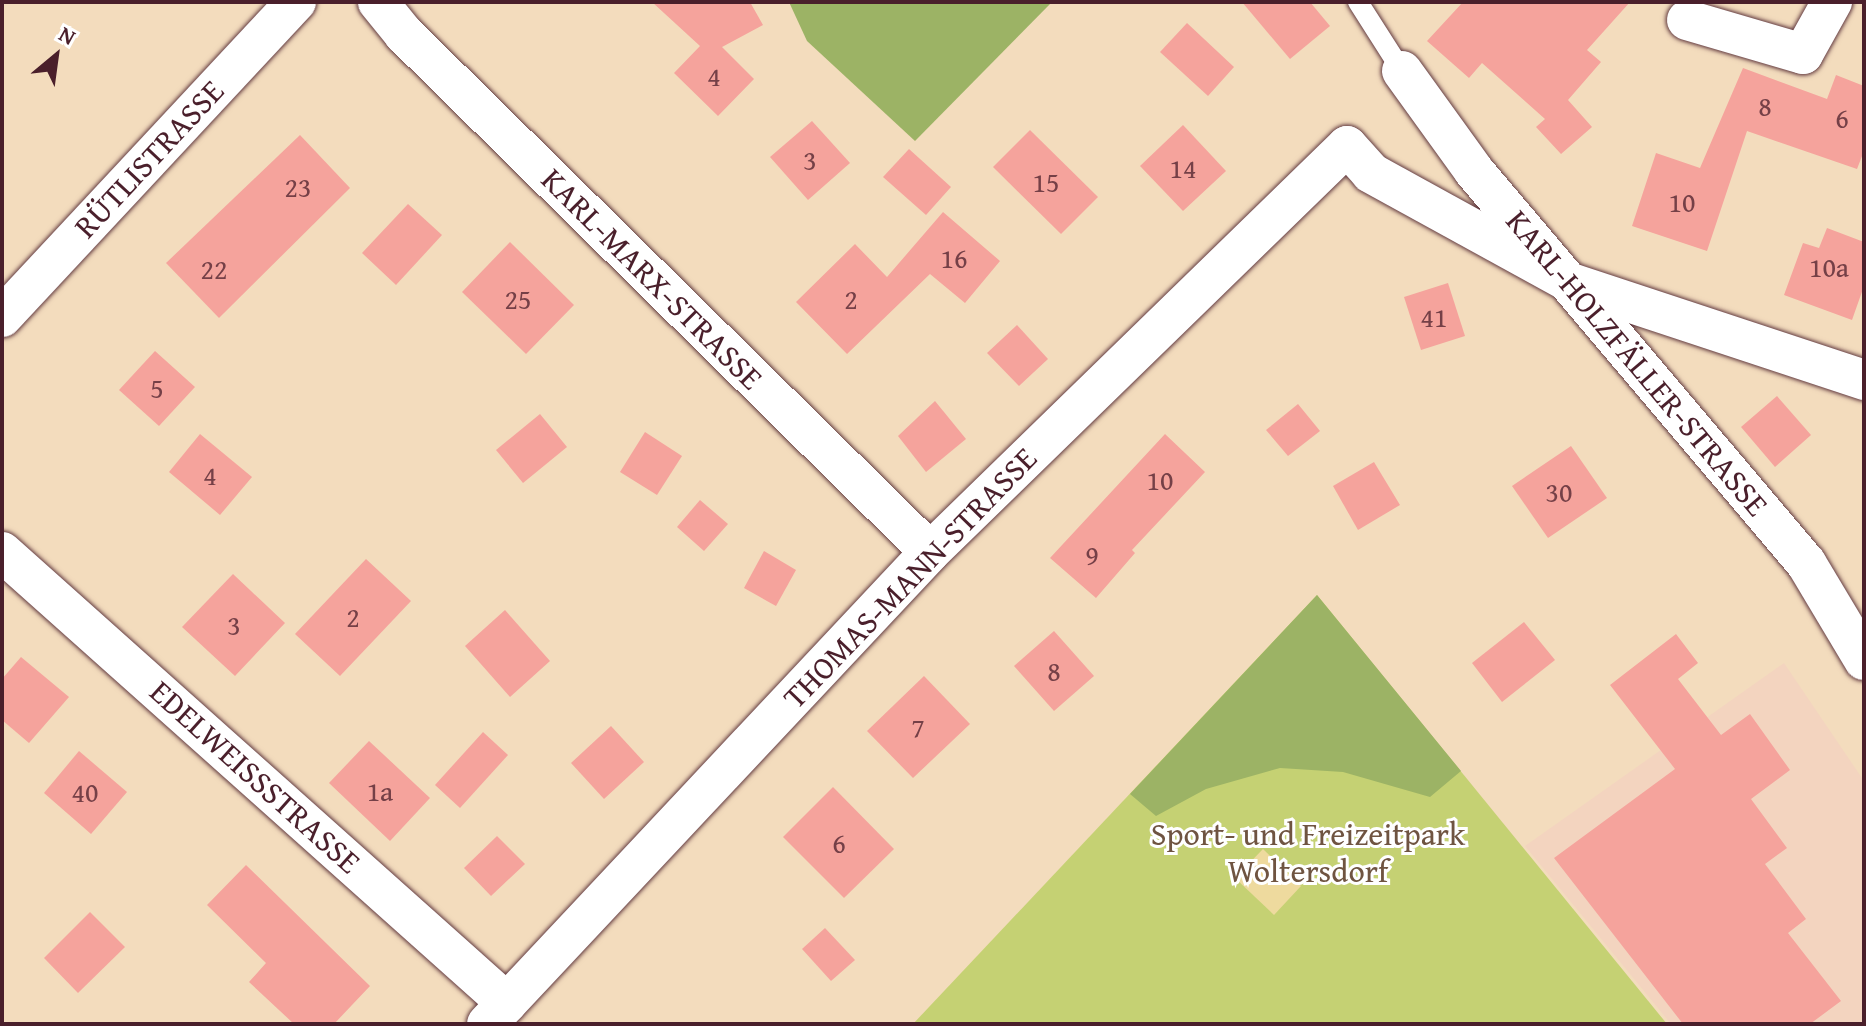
<!DOCTYPE html>
<meta charset="utf-8">
<style>
body{margin:0}
#map{position:relative;width:1866px;height:1026px;overflow:hidden;background:#f3dcbd;font-family:"Gentium Book Plus",serif}
div>[style]{position:absolute}
.built>*{inset:0;background:#f3d4bf}
.green>*{inset:0;background:#c5d173}
.forest>*{inset:0;background:#9cb365}
.sand>*{inset:0;background:#eeda9e}
.building>*{inset:0;background:#f5a39c}
.roads{filter:drop-shadow(0 0 2px #633b41) drop-shadow(0 0 2px #633b41)}
.service>*{height:20px;margin:-10px;padding:0 10px;transform-origin:10px;border-radius:10px;background:#fff}
.minor>*{height:40px;margin:-20px;padding:0 20px;transform-origin:20px;border-radius:20px;background:#fff}
span{translate:-50% -50%;white-space:nowrap;text-align:center;line-height:1.15;-webkit-text-stroke:6px #fff;paint-order:stroke}
.number-label{font-size:28px;color:#754047}
.number-label span{-webkit-text-stroke-width:0}
.street-label{font-size:32px;color:#4a1f2b}
.park-label{font-size:32px;color:#6f5441}
.frame{position:absolute;inset:0;border:4px solid #4a1f2b;pointer-events:none}
.north{position:absolute;left:16px;top:16px;width:80px;height:80px;-webkit-text-stroke:6px #fff;paint-order:stroke;rotate:29deg;font-size:22px;font-weight:700;line-height:32px;text-align:center;color:#4a1f2b}
.north::after{content:'';display:block;margin:auto;width:28px;height:36px;background:#4a1f2b;clip-path:polygon(50% 0,100% 100%,50% 72%,0 100%)}
</style>
<div id="map">
<div class="built">
<div style="clip-path:polygon(1784px 663px,1864px 781px,1864px 1024px,1671px 1024px,1525px 846px)"></div>
</div>
<div class="green">
<div style="clip-path:polygon(1317px 595px,1667px 1024px,913px 1024px)"></div>
</div>
<div class="forest">
<div style="clip-path:polygon(789px 2px,1052px 2px,915px 141px,807px 41px)"></div>
<div style="clip-path:polygon(1317px 595px,1461px 771px,1430px 797px,1343px 772px,1280px 768px,1206px 789px,1156px 816px,1130px 794px)"></div>
</div>
<div class="sand">
<div style="clip-path:polygon(1263px 849px,1301px 886px,1274px 915px,1235px 878px)"></div>
</div>
<div class="building">
<div style="clip-path:polygon(652px 2px,750px 2px,763px 25px,722px 47px,754px 79px,718px 116px,674px 73px,700px 46px)"></div>
<div style="clip-path:polygon(1242px 2px,1310px 2px,1330px 26px,1290px 59px)"></div>
<div style="clip-path:polygon(1463px 2px,1630px 2px,1587px 50px,1601px 62px,1568px 100px,1592px 127px,1561px 154px,1536px 127px,1545px 119px,1482px 63px,1469px 78px,1427px 41px)"></div>
<div style="clip-path:polygon(1187px 23px,1234px 67px,1208px 96px,1160px 52px)"></div>
<div style="clip-path:polygon(1743px 68px,1827px 99px,1836px 75px,1864px 86px,1864px 151px,1857px 169px,1747px 131px,1707px 251px,1632px 226px,1656px 153px,1700px 168px)"></div>
<div style="clip-path:polygon(812px 121px,850px 163px,808px 200px,770px 157px)"></div>
<div style="clip-path:polygon(1183px 125px,1226px 171px,1183px 211px,1140px 166px)"></div>
<div style="clip-path:polygon(1030px 130px,1098px 197px,1061px 234px,993px 167px)"></div>
<div style="clip-path:polygon(300px 135px,350px 188px,219px 318px,166px 263px)"></div>
<div style="clip-path:polygon(909px 149px,951px 187px,926px 215px,883px 177px)"></div>
<div style="clip-path:polygon(408px 204px,442px 235px,396px 285px,362px 253px)"></div>
<div style="clip-path:polygon(943px 212px,1000px 261px,965px 303px,930px 274px,847px 354px,796px 302px,855px 244px,887px 277px)"></div>
<div style="clip-path:polygon(1827px 228px,1864px 242px,1864px 286px,1852px 320px,1784px 295px,1803px 243px,1819px 248px)"></div>
<div style="clip-path:polygon(510px 242px,574px 305px,526px 354px,462px 292px)"></div>
<div style="clip-path:polygon(1448px 283px,1465px 336px,1421px 350px,1404px 297px)"></div>
<div style="clip-path:polygon(1017px 325px,1048px 359px,1019px 386px,987px 353px)"></div>
<div style="clip-path:polygon(155px 351px,195px 387px,159px 426px,119px 390px)"></div>
<div style="clip-path:polygon(1777px 396px,1811px 435px,1775px 467px,1741px 427px)"></div>
<div style="clip-path:polygon(935px 401px,966px 439px,926px 472px,898px 436px)"></div>
<div style="clip-path:polygon(1298px 404px,1320px 431px,1288px 456px,1266px 430px)"></div>
<div style="clip-path:polygon(540px 414px,567px 447px,523px 483px,496px 450px)"></div>
<div style="clip-path:polygon(645px 432px,682px 456px,657px 495px,620px 472px)"></div>
<div style="clip-path:polygon(200px 434px,252px 477px,220px 515px,169px 472px)"></div>
<div style="clip-path:polygon(1165px 434px,1205px 472px,1132px 550px,1135px 553px,1096px 598px,1050px 558px)"></div>
<div style="clip-path:polygon(1571px 446px,1607px 498px,1548px 538px,1512px 486px)"></div>
<div style="clip-path:polygon(1374px 462px,1400px 505px,1358px 530px,1333px 486px)"></div>
<div style="clip-path:polygon(700px 500px,728px 524px,704px 551px,677px 527px)"></div>
<div style="clip-path:polygon(764px 551px,796px 570px,776px 606px,744px 588px)"></div>
<div style="clip-path:polygon(366px 559px,411px 601px,340px 676px,295px 634px)"></div>
<div style="clip-path:polygon(233px 574px,285px 623px,235px 676px,182px 627px)"></div>
<div style="clip-path:polygon(505px 610px,550px 661px,510px 697px,465px 646px)"></div>
<div style="clip-path:polygon(1524px 622px,1555px 660px,1502px 702px,1472px 663px)"></div>
<div style="clip-path:polygon(1054px 631px,1094px 676px,1054px 711px,1014px 666px)"></div>
<div style="clip-path:polygon(1676px 634px,1698px 663px,1678px 679px,1721px 735px,1750px 714px,1790px 770px,1751px 799px,1787px 848px,1765px 864px,1806px 919px,1788px 933px,1841px 1001px,1810px 1024px,1683px 1024px,1554px 858px,1675px 769px,1610px 685px)"></div>
<div style="clip-path:polygon(21px 657px,69px 697px,29px 743px,2px 720px,2px 679px)"></div>
<div style="clip-path:polygon(924px 676px,970px 724px,913px 778px,867px 731px)"></div>
<div style="clip-path:polygon(611px 726px,644px 762px,604px 799px,571px 763px)"></div>
<div style="clip-path:polygon(483px 732px,508px 755px,460px 808px,435px 785px)"></div>
<div style="clip-path:polygon(369px 741px,430px 798px,390px 841px,329px 783px)"></div>
<div style="clip-path:polygon(79px 751px,127px 792px,91px 834px,44px 793px)"></div>
<div style="clip-path:polygon(833px 787px,894px 849px,844px 898px,783px 837px)"></div>
<div style="clip-path:polygon(497px 836px,525px 864px,491px 896px,464px 868px)"></div>
<div style="clip-path:polygon(246px 865px,370px 986px,334px 1024px,294px 1024px,249px 982px,266px 963px,207px 905px)"></div>
<div style="clip-path:polygon(90px 912px,125px 947px,78px 993px,44px 958px)"></div>
<div style="clip-path:polygon(825px 928px,855px 960px,831px 981px,802px 949px)"></div>
</div>
<div class="roads">
<div class="service">
<div style="left:1358px;top:2px;width:82px;rotate:57.5deg"></div>
</div>
<div class="minor">
<div style="left:378px;top:2px;width:41px;rotate:50.9deg"></div>
<div style="left:404px;top:34px;width:738px;rotate:44.56deg"></div>
<div style="left:1687px;top:20px;width:121px;rotate:16.3deg"></div>
<div style="left:1803px;top:54px;width:60px;rotate:-60.9deg"></div>
<div style="left:1402px;top:71px;width:123px;rotate:54.2deg"></div>
<div style="left:1474px;top:171px;width:514px;rotate:49.74deg"></div>
<div style="left:1806px;top:563px;width:113px;rotate:59.1deg"></div>
<div style="left:2px;top:317px;width:431px;rotate:-47deg"></div>
<div style="left:2px;top:552px;width:677px;rotate:41.77deg"></div>
<div style="left:487px;top:1024px;width:647px;rotate:-46.82deg"></div>
<div style="left:930px;top:552px;width:582px;rotate:-44.23deg"></div>
<div style="left:1347px;top:146px;width:36px;rotate:48deg"></div>
<div style="left:1371px;top:173px;width:228px;rotate:28.8deg"></div>
<div style="left:1571px;top:283px;width:309px;rotate:18.3deg"></div>
</div>
</div>
<div class="number-label">
<span style="left:714px;top:76px">4</span>
<span style="left:1765px;top:106px">8</span>
<span style="left:1842px;top:118px">6</span>
<span style="left:810px;top:160px">3</span>
<span style="left:1183px;top:168px">14</span>
<span style="left:1046px;top:182px">15</span>
<span style="left:298px;top:187px">23</span>
<span style="left:1682px;top:202px">10</span>
<span style="left:954px;top:258px">16</span>
<span style="left:1829px;top:267px">10a</span>
<span style="left:214px;top:269px">22</span>
<span style="left:518px;top:299px">25</span>
<span style="left:851px;top:299px">2</span>
<span style="left:1434px;top:317px">41</span>
<span style="left:157px;top:388px">5</span>
<span style="left:210px;top:475px">4</span>
<span style="left:1160px;top:480px">10</span>
<span style="left:1559px;top:492px">30</span>
<span style="left:1092px;top:555px">9</span>
<span style="left:353px;top:617px">2</span>
<span style="left:234px;top:625px">3</span>
<span style="left:1054px;top:671px">8</span>
<span style="left:918px;top:727px">7</span>
<span style="left:380px;top:791px">1a</span>
<span style="left:85px;top:792px">40</span>
<span style="left:839px;top:843px">6</span>
</div>
<div class="street-label">
<span style="left:149px;top:159px;rotate:-47deg">RÜTLISTRASSE</span>
<span style="left:652px;top:279px;rotate:45deg">KARL-MARX-STRASSE</span>
<span style="left:1637px;top:363px;rotate:50deg">KARL-HOLZFÄLLER-STRASSE</span>
<span style="left:910px;top:578px;rotate:-46deg">THOMAS-MANN-STRASSE</span>
<span style="left:255px;top:777px;rotate:42deg">EDELWEISSSTRASSE</span>
</div>
<div class="park-label">
<span style="left:1308px;top:853px">Sport- und Freizeitpark<br>Woltersdorf</span>
</div>
<div class="frame"></div>
<div class="north">N</div>
</div>
